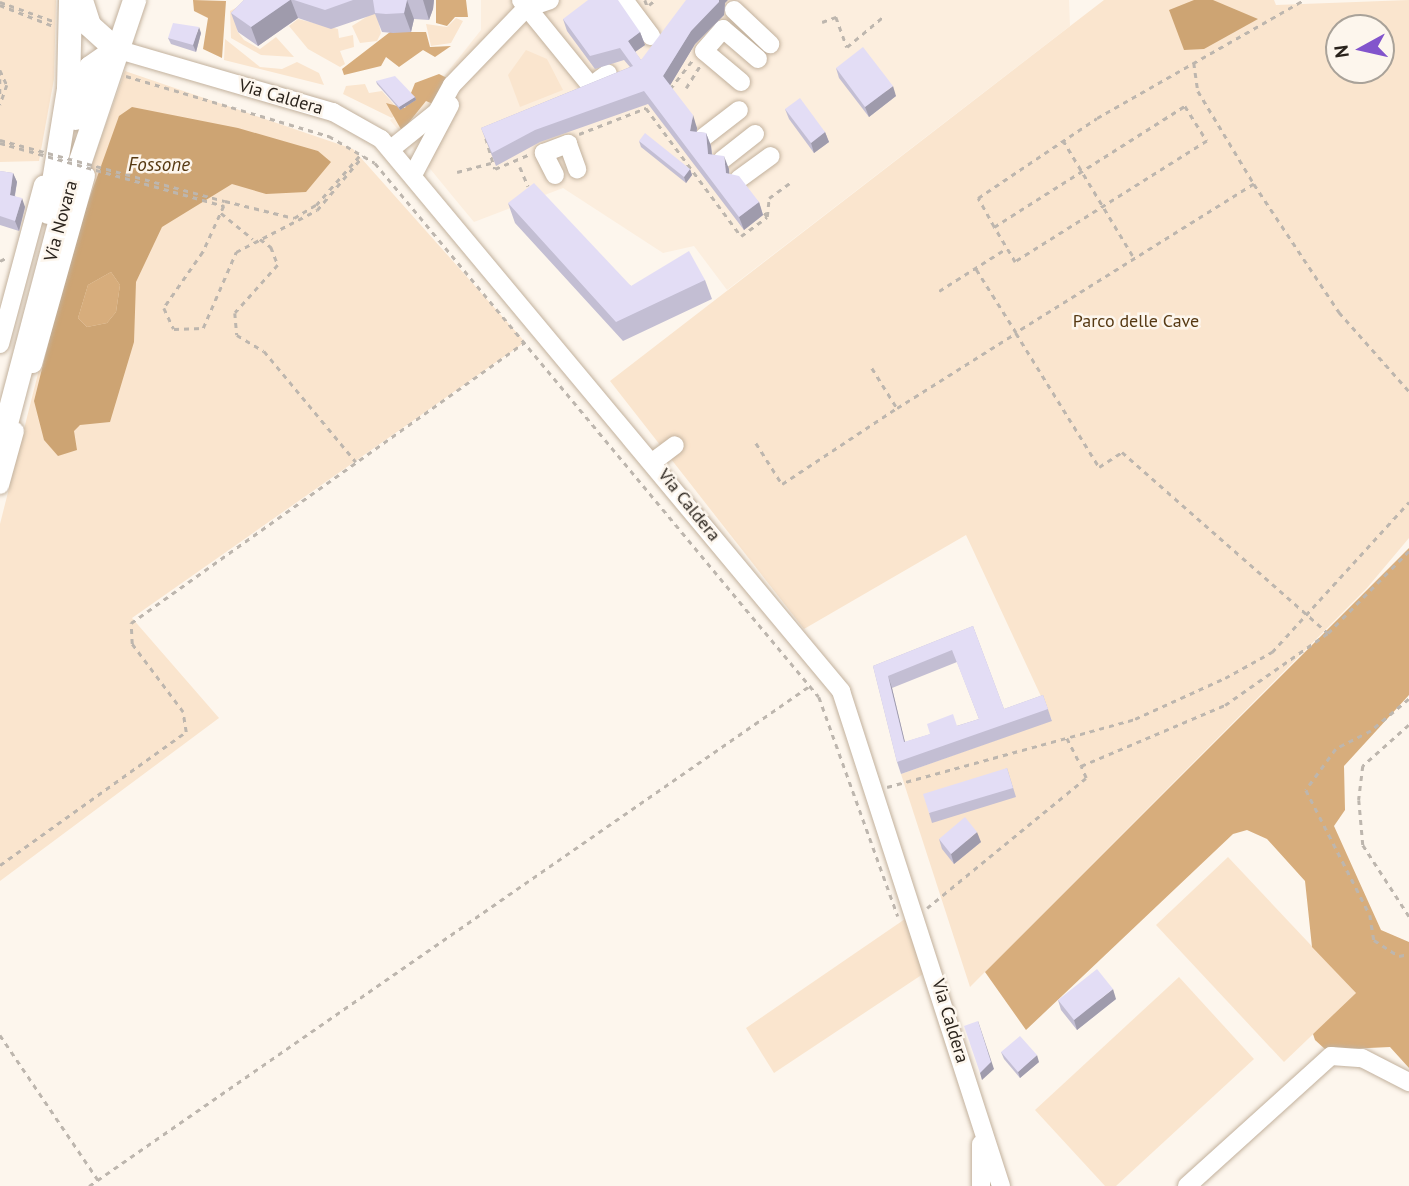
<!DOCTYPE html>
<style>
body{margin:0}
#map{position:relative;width:1409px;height:1186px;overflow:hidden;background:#fdf6ed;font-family:"PT Sans",sans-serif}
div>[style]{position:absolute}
.built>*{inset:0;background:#fceede}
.green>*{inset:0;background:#fae5ce}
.forest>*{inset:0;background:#d7ad7c}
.water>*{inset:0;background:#cda473}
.path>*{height:2.5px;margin-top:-1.25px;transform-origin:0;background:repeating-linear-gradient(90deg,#bdb6ae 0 5px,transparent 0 10px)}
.roads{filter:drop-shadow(0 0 2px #c2b19d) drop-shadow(0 0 2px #c2b19d)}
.minor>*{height:18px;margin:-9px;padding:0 9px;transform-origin:9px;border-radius:9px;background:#fff}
.major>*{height:23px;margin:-11.5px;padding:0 11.5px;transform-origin:11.5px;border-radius:11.5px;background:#fff}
.path-bridge>*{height:2.5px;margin-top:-1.25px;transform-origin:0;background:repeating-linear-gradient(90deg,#bdb6ae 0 5px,transparent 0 10px)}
.wall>*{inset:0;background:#c3bed3}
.shaded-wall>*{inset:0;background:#9f9bac}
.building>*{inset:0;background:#e3ddf5}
span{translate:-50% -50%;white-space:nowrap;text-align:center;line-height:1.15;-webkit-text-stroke:5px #fdf6ed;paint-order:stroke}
.street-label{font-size:18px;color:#2a231c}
.park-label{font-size:18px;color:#563913}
.water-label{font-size:19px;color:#563912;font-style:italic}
.north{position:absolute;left:1325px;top:14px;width:70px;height:70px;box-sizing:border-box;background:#fdf6ed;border:2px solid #a9a299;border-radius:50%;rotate:262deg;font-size:19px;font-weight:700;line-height:28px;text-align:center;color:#2a231c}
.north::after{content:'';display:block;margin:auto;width:24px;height:32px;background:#8254cc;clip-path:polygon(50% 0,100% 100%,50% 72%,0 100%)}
</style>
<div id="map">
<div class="built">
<div style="clip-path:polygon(481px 0,1069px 0,1070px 26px,727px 290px,694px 246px,663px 253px,563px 188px,474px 222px,459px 204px,390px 120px,434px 89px,481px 30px)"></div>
</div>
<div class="green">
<div style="clip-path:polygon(0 0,56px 0,54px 79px,39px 161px,0 162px)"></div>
<div style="clip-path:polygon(evenodd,1104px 0,1274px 0,1276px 5px,1409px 0,1409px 538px,1367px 588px,970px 987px,901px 774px,1052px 720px,966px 535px,804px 629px,610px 381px,1104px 0,1339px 28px,1381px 28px,1381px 70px,1339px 70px,1339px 28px)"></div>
<div style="clip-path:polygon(245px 3px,237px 31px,244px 40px,260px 49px,276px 37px,294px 57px,261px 55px,231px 38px,230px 11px)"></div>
<div style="clip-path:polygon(376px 11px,381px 33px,377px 41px,360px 43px,352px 26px)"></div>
<div style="clip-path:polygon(456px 18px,463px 21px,451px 43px,431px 46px,426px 24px,447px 27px)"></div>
<div style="clip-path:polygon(298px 19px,338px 29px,339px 38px,353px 35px,354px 47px,340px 51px,345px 64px,340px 67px,308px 49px,289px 26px)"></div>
<div style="clip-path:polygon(225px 39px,260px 67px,282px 69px,297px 62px,319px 73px,324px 85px,224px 60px)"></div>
<div style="clip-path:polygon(526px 50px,547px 59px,563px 90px,520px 107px,508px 75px)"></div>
<div style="clip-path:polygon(125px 71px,353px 149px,525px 342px,132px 618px,219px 718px,0 881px,0 524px,89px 172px)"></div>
<div style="clip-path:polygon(365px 84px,369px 93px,382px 91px,401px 112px,392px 118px,343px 94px,346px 86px)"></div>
<div style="clip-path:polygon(1228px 857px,1356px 993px,1284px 1062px,1156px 925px)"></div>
<div style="clip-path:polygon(905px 919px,923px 974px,774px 1073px,746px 1028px)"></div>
<div style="clip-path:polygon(1179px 977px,1254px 1059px,1116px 1186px,1105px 1186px,1035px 1110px)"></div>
</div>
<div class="forest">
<div style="clip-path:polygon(193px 0,226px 1px,222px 58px,203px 49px,208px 18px,194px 11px)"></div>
<div style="clip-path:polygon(436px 0,466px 0,468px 17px,455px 17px,447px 26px,436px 23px)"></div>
<div style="clip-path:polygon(390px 32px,426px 32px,430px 47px,451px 46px,435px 57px,423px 50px,399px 67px,386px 57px,381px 66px,344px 75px,342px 69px)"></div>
<div style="clip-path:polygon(439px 74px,447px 78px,433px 104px,426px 101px,402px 131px,386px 103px,405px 108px,415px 83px)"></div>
<div style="clip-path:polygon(111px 272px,120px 285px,116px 312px,107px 323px,87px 327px,78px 318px,88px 285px)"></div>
<div style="clip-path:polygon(1409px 548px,1409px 695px,1344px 766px,1345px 810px,1334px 826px,1381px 930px,1409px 942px,1409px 1068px,1390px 1047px,1326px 1050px,1315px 1040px,1313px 1034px,1356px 993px,1312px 947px,1305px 881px,1267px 839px,1247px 830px,1233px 834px,1026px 1030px,985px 972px)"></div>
</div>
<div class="water">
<div style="clip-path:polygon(1194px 0,1213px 0,1258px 19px,1204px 49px,1184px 50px,1169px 10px)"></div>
<div style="clip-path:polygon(evenodd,132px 107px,238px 128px,318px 151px,331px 162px,306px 192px,266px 194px,232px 184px,162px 227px,136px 282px,134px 342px,110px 422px,80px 425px,74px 431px,77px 450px,58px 456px,44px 440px,34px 401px,73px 244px,119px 116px,132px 107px,111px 272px,120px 285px,116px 312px,107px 323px,87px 327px,78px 318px,88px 285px,111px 272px)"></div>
</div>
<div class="path">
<div style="left:645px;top:0;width:9px;rotate:69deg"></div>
<div style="left:0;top:2px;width:56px;rotate:19.7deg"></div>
<div style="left:0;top:5px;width:57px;rotate:21.6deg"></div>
<div style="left:649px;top:5px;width:8px;rotate:-40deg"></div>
<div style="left:822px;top:22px;width:15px;rotate:-20deg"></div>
<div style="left:836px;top:17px;width:32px;rotate:70deg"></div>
<div style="left:847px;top:47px;width:48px;rotate:-40deg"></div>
<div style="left:1194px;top:63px;width:28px;rotate:82deg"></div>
<div style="left:1198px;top:91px;width:109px;rotate:58.9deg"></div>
<div style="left:1254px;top:184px;width:281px;rotate:148deg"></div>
<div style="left:1016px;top:333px;width:158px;rotate:58.2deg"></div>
<div style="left:1099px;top:467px;width:27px;rotate:-33deg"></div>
<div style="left:1122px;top:452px;width:274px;rotate:41.3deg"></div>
<div style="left:0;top:70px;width:17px;rotate:65deg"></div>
<div style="left:7px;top:85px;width:21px;rotate:109deg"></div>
<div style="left:126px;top:76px;width:212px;rotate:16.5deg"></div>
<div style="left:329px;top:136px;width:53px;rotate:30.4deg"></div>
<div style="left:375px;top:163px;width:694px;rotate:50.26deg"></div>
<div style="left:819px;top:697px;width:233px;rotate:70.2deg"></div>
<div style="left:0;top:79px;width:19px;rotate:90deg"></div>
<div style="left:686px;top:88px;width:26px;rotate:-58deg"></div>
<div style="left:670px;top:89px;width:39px;rotate:-52deg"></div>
<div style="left:1185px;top:106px;width:41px;rotate:57.8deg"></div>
<div style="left:1207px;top:141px;width:227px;rotate:147.8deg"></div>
<div style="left:1015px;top:262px;width:41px;rotate:-121deg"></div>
<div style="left:994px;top:227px;width:226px;rotate:-32.4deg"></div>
<div style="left:579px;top:134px;width:72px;rotate:-21.2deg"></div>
<div style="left:646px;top:108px;width:159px;rotate:53.4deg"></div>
<div style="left:741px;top:236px;width:32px;rotate:-36deg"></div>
<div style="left:767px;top:217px;width:10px;rotate:-127deg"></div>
<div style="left:486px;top:138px;width:32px;rotate:74deg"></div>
<div style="left:495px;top:169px;width:39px;rotate:-23deg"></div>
<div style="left:1063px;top:140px;width:135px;rotate:58.9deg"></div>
<div style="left:520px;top:167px;width:21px;rotate:67deg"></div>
<div style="left:457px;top:172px;width:35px;rotate:-15deg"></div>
<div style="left:1254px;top:184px;width:154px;rotate:56.4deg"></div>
<div style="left:1339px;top:312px;width:106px;rotate:48.5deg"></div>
<div style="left:225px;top:201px;width:71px;rotate:13.8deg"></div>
<div style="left:294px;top:218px;width:26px;rotate:-31deg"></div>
<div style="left:316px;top:205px;width:68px;rotate:-48.6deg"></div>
<div style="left:224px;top:206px;width:51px;rotate:114.5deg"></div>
<div style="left:203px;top:252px;width:68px;rotate:124.9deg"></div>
<div style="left:164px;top:308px;width:23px;rotate:65deg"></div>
<div style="left:174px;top:329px;width:29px;rotate:-2deg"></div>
<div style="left:203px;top:328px;width:83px;rotate:-66.5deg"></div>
<div style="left:236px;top:252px;width:91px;rotate:-27.4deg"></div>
<div style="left:317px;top:210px;width:71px;rotate:-49.6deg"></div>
<div style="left:221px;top:213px;width:41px;rotate:39.1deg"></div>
<div style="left:767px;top:217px;width:19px;rotate:-84deg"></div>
<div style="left:769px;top:198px;width:26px;rotate:-36deg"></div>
<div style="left:994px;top:227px;width:33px;rotate:-119deg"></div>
<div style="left:978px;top:198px;width:143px;rotate:-33.9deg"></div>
<div style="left:1097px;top:118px;width:238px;rotate:-29.7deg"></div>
<div style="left:260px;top:239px;width:14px;rotate:36deg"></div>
<div style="left:271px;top:247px;width:19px;rotate:69deg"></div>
<div style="left:278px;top:265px;width:64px;rotate:131.9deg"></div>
<div style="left:235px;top:313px;width:22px;rotate:85deg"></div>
<div style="left:237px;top:335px;width:31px;rotate:31deg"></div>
<div style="left:264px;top:351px;width:144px;rotate:50.3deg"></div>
<div style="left:0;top:261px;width:9px;rotate:-27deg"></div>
<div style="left:939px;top:291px;width:80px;rotate:-32.3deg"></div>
<div style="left:872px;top:368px;width:47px;rotate:58deg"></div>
<div style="left:897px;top:408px;width:141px;rotate:-32.2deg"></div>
<div style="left:1016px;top:333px;width:77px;rotate:-122.2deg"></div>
<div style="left:756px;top:443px;width:49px;rotate:57.6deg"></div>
<div style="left:782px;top:484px;width:138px;rotate:-33.5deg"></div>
<div style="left:1409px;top:699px;width:50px;rotate:139.9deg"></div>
<div style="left:1371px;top:731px;width:39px;rotate:153deg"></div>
<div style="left:1336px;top:749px;width:51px;rotate:126.2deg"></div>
<div style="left:1306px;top:790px;width:140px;rotate:62.9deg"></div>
<div style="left:1370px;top:915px;width:25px;rotate:81deg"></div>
<div style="left:1374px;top:940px;width:30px;rotate:33deg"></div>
<div style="left:1399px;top:956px;width:10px;rotate:-11deg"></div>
<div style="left:1409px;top:725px;width:62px;rotate:138.3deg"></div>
<div style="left:1363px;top:766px;width:34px;rotate:97deg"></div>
<div style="left:1359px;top:800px;width:45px;rotate:84.9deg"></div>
<div style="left:1363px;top:845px;width:85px;rotate:57.1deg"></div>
<div style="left:1067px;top:738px;width:31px;rotate:63deg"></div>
<div style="left:887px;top:787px;width:257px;rotate:-15.3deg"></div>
<div style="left:1135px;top:719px;width:99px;rotate:-24.5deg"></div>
<div style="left:1225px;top:678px;width:54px;rotate:-29deg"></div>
<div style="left:1272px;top:652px;width:203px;rotate:-47.6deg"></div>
<div style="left:0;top:865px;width:229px;rotate:-35.6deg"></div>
<div style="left:186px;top:732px;width:20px;rotate:-99deg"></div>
<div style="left:183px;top:712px;width:85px;rotate:-126.9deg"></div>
<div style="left:132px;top:644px;width:21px;rotate:-93deg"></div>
<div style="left:131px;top:623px;width:484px;rotate:-35.5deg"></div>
<div style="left:927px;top:908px;width:205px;rotate:-39.3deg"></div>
<div style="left:1086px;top:778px;width:13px;rotate:-113deg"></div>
<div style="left:1081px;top:766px;width:156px;rotate:-23deg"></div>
<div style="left:1225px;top:705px;width:126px;rotate:-35deg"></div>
<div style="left:1328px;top:633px;width:115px;rotate:-45.4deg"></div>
<div style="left:0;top:1035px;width:175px;rotate:55.9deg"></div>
<div style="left:89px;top:1186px;width:879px;rotate:-34.76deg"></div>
</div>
<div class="roads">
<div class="minor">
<div style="left:521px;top:0;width:111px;rotate:50.9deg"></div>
<div style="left:591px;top:86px;width:21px;rotate:-37deg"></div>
<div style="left:624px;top:0;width:45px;rotate:53.1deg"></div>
<div style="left:530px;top:7px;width:21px;rotate:-19deg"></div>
<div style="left:734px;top:10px;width:50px;rotate:43.4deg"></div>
<div style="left:116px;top:49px;width:226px;rotate:16.2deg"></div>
<div style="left:333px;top:112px;width:55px;rotate:29.4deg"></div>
<div style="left:381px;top:139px;width:719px;rotate:50.19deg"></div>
<div style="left:841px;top:691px;width:520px;rotate:72.09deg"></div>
<div style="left:741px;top:82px;width:48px;rotate:-140deg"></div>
<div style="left:704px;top:51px;width:29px;rotate:-49deg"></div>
<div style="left:723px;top:29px;width:46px;rotate:40.6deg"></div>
<div style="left:704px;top:137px;width:44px;rotate:-37.6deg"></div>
<div style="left:391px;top:149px;width:59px;rotate:-38.8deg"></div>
<div style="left:437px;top:112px;width:31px;rotate:-61deg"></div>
<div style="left:452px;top:85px;width:118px;rotate:-46deg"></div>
<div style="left:722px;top:160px;width:42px;rotate:-38.2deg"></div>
<div style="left:414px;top:173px;width:77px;rotate:-62.1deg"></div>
<div style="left:555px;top:175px;width:25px;rotate:-117deg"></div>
<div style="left:544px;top:153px;width:26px;rotate:-21deg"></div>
<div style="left:568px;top:144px;width:27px;rotate:70deg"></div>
<div style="left:739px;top:179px;width:39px;rotate:-36deg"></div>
<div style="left:0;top:344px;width:165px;rotate:-74.9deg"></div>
<div style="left:33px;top:364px;width:196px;rotate:-74.3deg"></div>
<div style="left:654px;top:461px;width:26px;rotate:-37deg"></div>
<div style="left:0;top:485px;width:56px;rotate:-74.5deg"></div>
<div style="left:981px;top:1186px;width:42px;rotate:-90deg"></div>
<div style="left:1187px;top:1186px;width:194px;rotate:-42.1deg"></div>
<div style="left:1331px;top:1056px;width:31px;rotate:4deg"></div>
<div style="left:1362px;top:1058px;width:53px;rotate:27.1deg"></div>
</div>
<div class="major">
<div style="left:81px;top:0;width:26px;rotate:72deg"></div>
<div style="left:89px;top:25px;width:36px;rotate:42deg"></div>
<div style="left:75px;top:118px;width:53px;rotate:-73.6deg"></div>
<div style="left:90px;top:67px;width:32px;rotate:-35deg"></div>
<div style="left:48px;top:212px;width:125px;rotate:-80.8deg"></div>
<div style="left:68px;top:89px;width:89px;rotate:-88.7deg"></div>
<div style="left:0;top:446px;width:231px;rotate:-75.2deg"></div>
<div style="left:59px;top:223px;width:235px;rotate:-71.4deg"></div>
</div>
</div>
<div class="path-bridge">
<div style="left:0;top:140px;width:233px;rotate:15.2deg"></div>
<div style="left:0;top:143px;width:233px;rotate:15.7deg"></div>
</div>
<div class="wall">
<div style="clip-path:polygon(244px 0,434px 0,433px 9px,429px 20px,414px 19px,411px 32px,393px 33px,382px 32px,375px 14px,331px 29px,298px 18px,258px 46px,238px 32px,231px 13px)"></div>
<div style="clip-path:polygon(725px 3px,724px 15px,695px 44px,670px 85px,697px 128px,697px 132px,706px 133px,711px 146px,712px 154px,729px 169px,729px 174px,759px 202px,763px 215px,744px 230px,648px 104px,540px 142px,496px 166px,481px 128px,630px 67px,624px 60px,595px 69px,567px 31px,563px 19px,640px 32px,645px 45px,635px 52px,641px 60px)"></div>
<div style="clip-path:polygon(201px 33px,196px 52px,171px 44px,168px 38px)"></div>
<div style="clip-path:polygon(836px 68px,896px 96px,869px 117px,839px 78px)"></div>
<div style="clip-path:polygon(376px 81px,415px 97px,416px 100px,400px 110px,377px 84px)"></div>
<div style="clip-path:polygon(785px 109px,825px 132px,829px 142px,814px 153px,789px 119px)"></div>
<div style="clip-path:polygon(639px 141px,690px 169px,692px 175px,686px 183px,641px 147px)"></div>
<div style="clip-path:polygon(0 171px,13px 173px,17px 182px,15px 196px,25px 207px,19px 231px,0 225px)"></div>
<div style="clip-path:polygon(508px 203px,631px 286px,705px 280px,712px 299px,623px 341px,515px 223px)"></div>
<div style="clip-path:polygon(evenodd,973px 626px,1004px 709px,1043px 695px,1052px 721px,901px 774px,897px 762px,873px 666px,973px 626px,957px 662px,979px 719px,905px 742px,892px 688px,957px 662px)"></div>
<div style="clip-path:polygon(1007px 768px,1016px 797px,932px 823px,929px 813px)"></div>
<div style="clip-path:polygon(939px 839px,981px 842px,954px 864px,942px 849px)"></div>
<div style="clip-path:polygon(1116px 999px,1077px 1030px,1061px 1010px,1058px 1000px)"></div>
<div style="clip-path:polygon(1001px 1052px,1039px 1062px,1020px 1078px,1004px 1059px)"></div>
</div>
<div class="shaded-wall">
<div style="clip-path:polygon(290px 0,291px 0,298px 18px,258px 46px,251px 27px)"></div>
<div style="clip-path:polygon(407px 0,414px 19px,411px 32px,404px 13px)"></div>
<div style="clip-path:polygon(423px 0,434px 0,433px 9px,429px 20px)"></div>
<div style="clip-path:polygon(719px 0,728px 0,725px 3px,724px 15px,695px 44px,668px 89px,663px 76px,691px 31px)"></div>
<div style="clip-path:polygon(199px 27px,201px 33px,196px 52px,193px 45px)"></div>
<div style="clip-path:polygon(640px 32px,645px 45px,632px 54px,628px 41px)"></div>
<div style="clip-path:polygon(893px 86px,896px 96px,869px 117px,865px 107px)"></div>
<div style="clip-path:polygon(415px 97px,416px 100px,400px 110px,399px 107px)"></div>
<div style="clip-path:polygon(693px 115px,697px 128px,695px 143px,690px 131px)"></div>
<div style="clip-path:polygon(825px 132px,829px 142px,814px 153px,811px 143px)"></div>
<div style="clip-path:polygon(706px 133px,711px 146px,713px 166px,708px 154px)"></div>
<div style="clip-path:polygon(724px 156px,729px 169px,730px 186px,726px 173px)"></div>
<div style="clip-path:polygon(690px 169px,692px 175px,686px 183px,684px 177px)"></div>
<div style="clip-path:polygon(13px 173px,17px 182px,13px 205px,10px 195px)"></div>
<div style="clip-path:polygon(22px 198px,25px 207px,19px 231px,15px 221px)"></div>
<div style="clip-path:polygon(759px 202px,763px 215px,744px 230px,739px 217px)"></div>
<div style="clip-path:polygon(888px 676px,892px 688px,908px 755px,904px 742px)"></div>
<div style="clip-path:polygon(977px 832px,981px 842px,954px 864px,951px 854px)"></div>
<div style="clip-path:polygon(1113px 989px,1116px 999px,1077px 1030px,1074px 1020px)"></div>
<div style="clip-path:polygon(978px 1021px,994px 1069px,982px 1080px,980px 1073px)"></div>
<div style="clip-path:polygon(1037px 1055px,1039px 1062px,1020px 1078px,1018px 1072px)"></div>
</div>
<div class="building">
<div style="clip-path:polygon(244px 0,290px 0,251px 27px,231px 13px)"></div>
<div style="clip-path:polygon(294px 0,353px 0,325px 10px)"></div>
<div style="clip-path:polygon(373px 0,407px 0,404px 13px,386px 14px,375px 13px)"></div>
<div style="clip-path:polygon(588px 0,618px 0,640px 32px,628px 41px,641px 60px,686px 0,719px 0,719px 2px,691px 31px,663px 76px,693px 115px,690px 131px,706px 133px,708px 154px,724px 156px,726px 173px,739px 176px,759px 202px,739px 217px,644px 91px,535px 130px,492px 153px,481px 128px,633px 66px,620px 48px,590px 56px,563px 19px)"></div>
<div style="clip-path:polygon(173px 23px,199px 27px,193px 45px,168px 38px)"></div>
<div style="clip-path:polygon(863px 47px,893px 86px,865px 107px,836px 68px)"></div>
<div style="clip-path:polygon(395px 76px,415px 97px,399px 107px,376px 81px)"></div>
<div style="clip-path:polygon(800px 98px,825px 132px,811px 143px,785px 109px)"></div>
<div style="clip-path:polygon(645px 133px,690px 169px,684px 177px,639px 141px)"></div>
<div style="clip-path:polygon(0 171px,13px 173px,10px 195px,22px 198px,15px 221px,0 216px)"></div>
<div style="clip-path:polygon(534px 183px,631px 286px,689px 251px,705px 280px,616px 322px,508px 203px)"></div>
<div style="clip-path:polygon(evenodd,973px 626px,1004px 709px,1043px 695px,1048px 709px,897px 762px,873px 666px,973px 626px,952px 650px,979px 719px,957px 726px,953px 714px,927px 724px,930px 734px,904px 742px,888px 676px,952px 650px)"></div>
<div style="clip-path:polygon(1007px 768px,1013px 788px,929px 813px,923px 794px)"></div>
<div style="clip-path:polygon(965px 817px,977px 832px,951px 854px,939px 839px)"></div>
<div style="clip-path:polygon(1097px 969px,1113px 989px,1074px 1020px,1058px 1000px)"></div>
<div style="clip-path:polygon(978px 1021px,991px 1062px,980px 1073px,964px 1026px)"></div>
<div style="clip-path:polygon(1020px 1036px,1037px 1055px,1018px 1072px,1001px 1052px)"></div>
</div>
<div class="street-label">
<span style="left:281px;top:97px;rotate:16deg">Via Caldera</span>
<span style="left:61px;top:221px;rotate:-75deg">Via Novara</span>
<span style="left:689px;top:505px;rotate:51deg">Via Caldera</span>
<span style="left:950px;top:1021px;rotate:73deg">Via Caldera</span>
</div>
<div class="park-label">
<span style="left:1136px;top:321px">Parco delle Cave</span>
</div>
<div class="water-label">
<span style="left:159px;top:165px">Fossone</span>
</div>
<div class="north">N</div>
</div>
